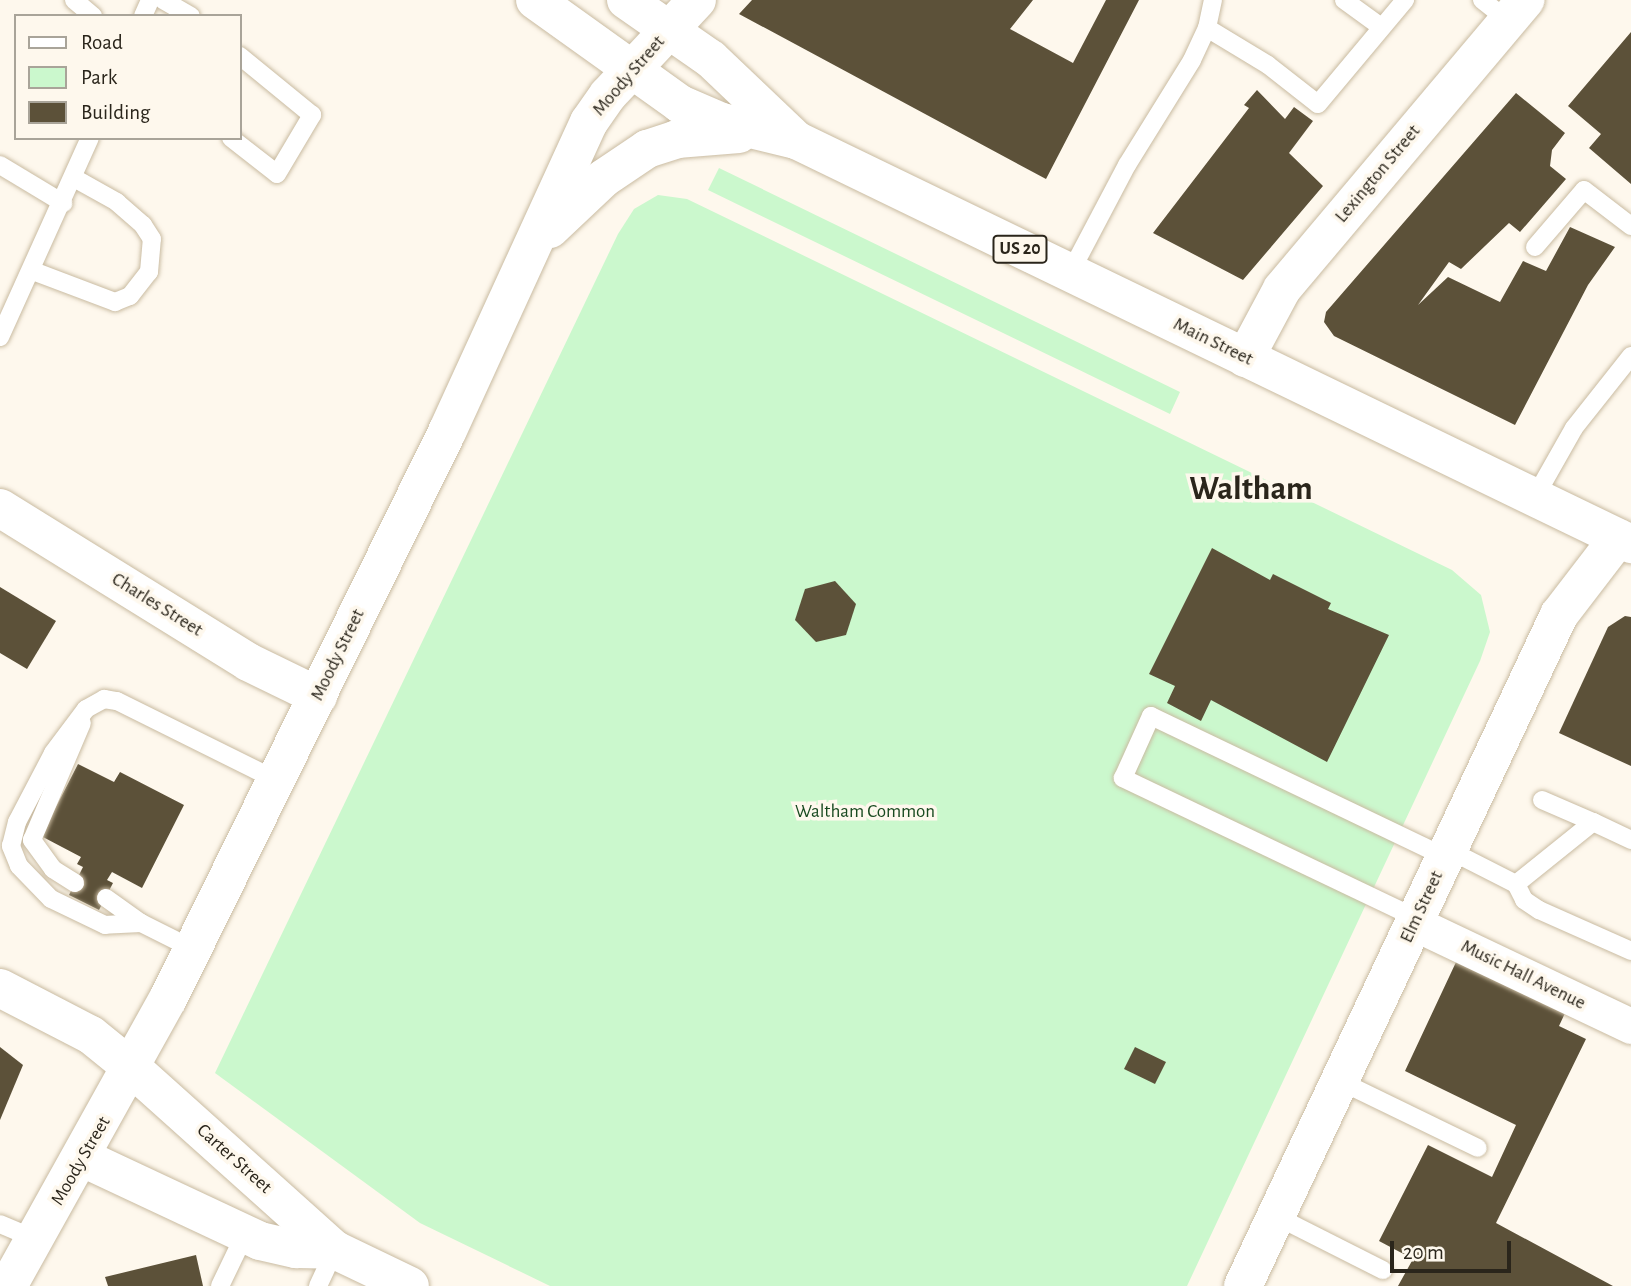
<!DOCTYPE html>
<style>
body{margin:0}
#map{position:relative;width:1631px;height:1286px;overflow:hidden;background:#fef8ed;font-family:"Alegreya Sans",sans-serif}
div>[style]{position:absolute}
.green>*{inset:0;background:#cbf8cd}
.building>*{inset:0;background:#5c5139}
.roads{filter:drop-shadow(0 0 2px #c9bba1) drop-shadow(0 0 2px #c9bba1)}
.lane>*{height:18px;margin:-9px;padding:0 9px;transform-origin:9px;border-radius:9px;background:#fff}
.street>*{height:35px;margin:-17.5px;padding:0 17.5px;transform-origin:17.5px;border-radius:17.5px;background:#fff}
.secondary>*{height:38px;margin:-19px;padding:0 19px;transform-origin:19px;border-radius:19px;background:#fff}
.primary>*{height:38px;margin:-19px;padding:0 19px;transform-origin:19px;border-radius:19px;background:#fff}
span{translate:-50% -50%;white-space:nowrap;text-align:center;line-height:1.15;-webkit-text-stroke:7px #fef8ed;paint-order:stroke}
.shield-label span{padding:2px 5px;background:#fef8ed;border:2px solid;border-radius:5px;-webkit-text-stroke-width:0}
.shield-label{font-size:18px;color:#2a251b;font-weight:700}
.street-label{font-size:19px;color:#2a251b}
.park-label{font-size:19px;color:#194a20}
.town-label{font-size:33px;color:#2a251b;font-weight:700}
.legend{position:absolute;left:14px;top:14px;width:228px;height:126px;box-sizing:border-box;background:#fef8ed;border:2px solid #a9a499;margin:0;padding:9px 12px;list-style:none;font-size:21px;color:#2a251b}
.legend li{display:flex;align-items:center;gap:14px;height:35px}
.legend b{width:35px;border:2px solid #a9a499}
.scale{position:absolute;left:1390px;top:1241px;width:121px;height:32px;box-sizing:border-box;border:4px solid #2a251b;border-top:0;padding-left:9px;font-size:21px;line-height:24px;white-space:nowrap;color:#2a251b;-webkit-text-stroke:5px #fef8ed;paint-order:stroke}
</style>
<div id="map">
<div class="green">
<div style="clip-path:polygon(719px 168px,1180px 392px,1170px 414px,708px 190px)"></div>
<div style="clip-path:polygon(658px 195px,687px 199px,1452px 570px,1481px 595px,1490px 632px,1480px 661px,1187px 1286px,550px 1286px,420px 1223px,215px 1073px,618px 234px,634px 209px)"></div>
</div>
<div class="building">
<div style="clip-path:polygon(752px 0,1033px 0,1010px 29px,1073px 63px,1106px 0,1139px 0,1046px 179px,739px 14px)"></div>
<div style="clip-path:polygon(1631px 32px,1631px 184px,1589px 148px,1601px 134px,1568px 106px)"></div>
<div style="clip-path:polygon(1257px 90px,1285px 119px,1294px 107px,1313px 121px,1289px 153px,1323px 186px,1243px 280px,1153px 233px,1249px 108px,1244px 105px)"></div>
<div style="clip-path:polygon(1516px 93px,1565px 133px,1552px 150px,1550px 166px,1566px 179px,1520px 232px,1509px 223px,1461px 269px,1449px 262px,1418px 305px,1448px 277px,1500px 302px,1523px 261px,1546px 271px,1570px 227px,1615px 247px,1588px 285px,1515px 425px,1334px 336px,1324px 322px,1326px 312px)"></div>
<div style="clip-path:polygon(1212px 548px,1270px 580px,1273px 574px,1331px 603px,1328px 609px,1389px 635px,1327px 762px,1211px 700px,1201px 721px,1167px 703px,1175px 686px,1149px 674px)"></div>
<div style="clip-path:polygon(835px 581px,856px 604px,846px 635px,816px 642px,795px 620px,805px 589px)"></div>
<div style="clip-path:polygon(0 587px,56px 621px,27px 669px,0 653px)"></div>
<div style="clip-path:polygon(1625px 616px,1631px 617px,1631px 766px,1559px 733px,1608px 627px)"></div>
<div style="clip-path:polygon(78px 764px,114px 782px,120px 772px,184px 805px,142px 888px,112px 872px,107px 880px,113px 883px,99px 910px,69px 895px,83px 867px,77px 864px,81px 857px,41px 836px)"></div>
<div style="clip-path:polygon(1457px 960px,1566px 1011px,1559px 1026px,1586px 1039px,1496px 1223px,1613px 1286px,1398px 1286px,1413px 1259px,1379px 1241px,1428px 1145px,1492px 1177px,1516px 1125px,1405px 1071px)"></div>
<div style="clip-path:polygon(0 1047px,23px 1065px,0 1120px)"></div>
<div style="clip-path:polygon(1135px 1047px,1166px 1062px,1155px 1084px,1124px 1069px)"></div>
<div style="clip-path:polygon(196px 1255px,203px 1286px,108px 1286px,105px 1277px)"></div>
</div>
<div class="roads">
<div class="lane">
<div style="left:74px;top:0;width:25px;rotate:40deg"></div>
<div style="left:163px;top:0;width:32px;rotate:30deg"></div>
<div style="left:1344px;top:0;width:46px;rotate:36.1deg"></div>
<div style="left:1482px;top:0;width:33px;rotate:38deg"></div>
<div style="left:143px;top:16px;width:17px;rotate:-66deg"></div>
<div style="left:1207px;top:28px;width:71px;rotate:31.2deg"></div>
<div style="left:1268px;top:65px;width:63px;rotate:38deg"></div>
<div style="left:1318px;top:104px;width:136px;rotate:-50.1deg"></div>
<div style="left:231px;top:138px;width:58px;rotate:38deg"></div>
<div style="left:277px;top:174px;width:69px;rotate:-59.3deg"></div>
<div style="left:312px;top:115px;width:93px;rotate:-140.7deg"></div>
<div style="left:0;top:165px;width:74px;rotate:31.1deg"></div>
<div style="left:1535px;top:247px;width:75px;rotate:-49.3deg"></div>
<div style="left:1584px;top:190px;width:59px;rotate:37.5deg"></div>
<div style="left:33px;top:271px;width:88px;rotate:20.7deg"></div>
<div style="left:115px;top:302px;width:16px;rotate:-22deg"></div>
<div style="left:130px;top:296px;width:31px;rotate:-52deg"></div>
<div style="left:149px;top:272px;width:33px;rotate:-85deg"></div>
<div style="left:152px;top:239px;width:17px;rotate:-123deg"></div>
<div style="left:143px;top:225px;width:35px;rotate:-139deg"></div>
<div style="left:117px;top:202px;width:49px;rotate:-150.8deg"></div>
<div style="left:1070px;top:273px;width:122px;rotate:-62.2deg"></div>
<div style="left:1127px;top:165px;width:123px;rotate:-58.2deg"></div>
<div style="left:1192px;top:60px;width:35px;rotate:-65deg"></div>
<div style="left:1207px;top:28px;width:29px;rotate:-78deg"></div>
<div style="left:0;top:337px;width:218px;rotate:-65.7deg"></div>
<div style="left:1535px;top:497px;width:79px;rotate:-60.5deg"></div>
<div style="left:1574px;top:428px;width:92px;rotate:-51.6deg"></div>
<div style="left:1542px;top:800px;width:56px;rotate:23.3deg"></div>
<div style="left:1449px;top:850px;width:75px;rotate:26.9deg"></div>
<div style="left:1516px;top:884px;width:18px;rotate:63deg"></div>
<div style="left:1524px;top:900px;width:18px;rotate:34deg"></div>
<div style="left:1539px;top:910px;width:101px;rotate:24deg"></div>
<div style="left:75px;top:883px;width:26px;rotate:-148deg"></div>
<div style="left:53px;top:869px;width:36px;rotate:-126deg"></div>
<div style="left:32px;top:840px;width:127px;rotate:-66.9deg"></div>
<div style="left:1516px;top:884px;width:99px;rotate:-38.8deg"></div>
<div style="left:1593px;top:822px;width:42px;rotate:25.3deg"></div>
<div style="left:106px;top:898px;width:43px;rotate:35.5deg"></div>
<div style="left:1416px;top:918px;width:325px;rotate:-154.5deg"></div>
<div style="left:1123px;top:778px;width:68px;rotate:-65.7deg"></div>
<div style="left:1151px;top:716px;width:326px;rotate:25.6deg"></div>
<div style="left:193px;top:949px;width:58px;rotate:-153.4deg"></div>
<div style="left:141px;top:923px;width:36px;rotate:177deg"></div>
<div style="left:105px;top:925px;width:60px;rotate:-154.3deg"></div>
<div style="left:51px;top:899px;width:46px;rotate:-134.1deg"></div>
<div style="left:19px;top:866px;width:22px;rotate:-112deg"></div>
<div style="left:11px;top:846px;width:25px;rotate:-76deg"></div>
<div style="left:17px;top:822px;width:78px;rotate:-62.4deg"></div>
<div style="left:53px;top:753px;width:55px;rotate:-53.1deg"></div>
<div style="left:86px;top:709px;width:21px;rotate:-29deg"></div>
<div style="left:104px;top:699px;width:13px;rotate:9deg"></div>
<div style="left:117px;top:701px;width:178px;rotate:26.4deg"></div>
<div style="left:1340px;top:1081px;width:153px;rotate:25.9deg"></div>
<div style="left:1276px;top:1216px;width:120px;rotate:26.8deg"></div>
<div style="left:0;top:1224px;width:39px;rotate:23deg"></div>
<div style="left:220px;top:1286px;width:58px;rotate:-64.3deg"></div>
<div style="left:318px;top:1286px;width:40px;rotate:-65deg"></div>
</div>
<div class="street">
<div style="left:1414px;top:923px;width:240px;rotate:25.4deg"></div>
</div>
<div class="secondary">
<div style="left:669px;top:30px;width:41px;rotate:-47deg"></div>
<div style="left:0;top:508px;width:292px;rotate:31.8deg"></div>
<div style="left:248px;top:662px;width:78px;rotate:25.9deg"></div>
<div style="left:0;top:988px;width:102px;rotate:27.3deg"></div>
<div style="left:91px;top:1035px;width:54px;rotate:39deg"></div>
</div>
<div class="primary">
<div style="left:535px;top:0;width:178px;rotate:35.6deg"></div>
<div style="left:680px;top:104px;width:46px;rotate:23.2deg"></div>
<div style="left:722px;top:122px;width:76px;rotate:13.7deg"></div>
<div style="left:796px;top:140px;width:928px;rotate:25.82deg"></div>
<div style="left:626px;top:0;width:103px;rotate:34.8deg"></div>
<div style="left:711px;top:59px;width:117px;rotate:43.6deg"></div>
<div style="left:550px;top:229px;width:74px;rotate:-43.4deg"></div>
<div style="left:604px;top:178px;width:52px;rotate:-34deg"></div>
<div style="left:647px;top:149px;width:32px;rotate:-18deg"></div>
<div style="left:677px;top:139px;width:62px;rotate:-4.6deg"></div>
<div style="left:1245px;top:358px;width:78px;rotate:-61.8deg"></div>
<div style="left:1282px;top:289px;width:378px;rotate:-49.9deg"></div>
<div style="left:133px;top:1069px;width:271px;rotate:41.9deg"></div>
<div style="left:335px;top:1250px;width:83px;rotate:25.6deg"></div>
<div style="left:83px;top:1158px;width:195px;rotate:25.1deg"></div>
<div style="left:260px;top:1241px;width:37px;rotate:13deg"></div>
<div style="left:296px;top:1249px;width:39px;rotate:1deg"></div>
<div style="left:8px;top:1286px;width:329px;rotate:-60.9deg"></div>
<div style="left:168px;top:999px;width:632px;rotate:-63.8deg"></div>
<div style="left:447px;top:432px;width:341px;rotate:-65.4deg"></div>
<div style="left:589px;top:122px;width:33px;rotate:-55deg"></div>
<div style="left:608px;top:95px;width:89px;rotate:-46.8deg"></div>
<div style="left:1243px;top:1286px;width:742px;rotate:-64.78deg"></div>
<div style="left:1559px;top:615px;width:97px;rotate:-52.5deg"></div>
</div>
</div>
<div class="shield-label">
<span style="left:1020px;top:249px">US 20</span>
</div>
<div class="street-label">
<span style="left:629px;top:76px;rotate:-49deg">Moody Street</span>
<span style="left:1378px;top:174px;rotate:-50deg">Lexington Street</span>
<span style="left:1213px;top:342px;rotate:26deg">Main Street</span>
<span style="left:157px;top:605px;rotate:32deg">Charles Street</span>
<span style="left:338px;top:655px;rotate:-64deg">Moody Street</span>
<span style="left:1422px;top:907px;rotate:-65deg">Elm Street</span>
<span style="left:1523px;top:975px;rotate:26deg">Music Hall Avenue</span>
<span style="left:234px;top:1159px;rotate:42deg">Carter Street</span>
<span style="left:81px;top:1161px;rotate:-60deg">Moody Street</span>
</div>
<div class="park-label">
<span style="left:865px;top:812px">Waltham Common</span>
</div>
<div class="town-label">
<span style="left:1251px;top:490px">Waltham</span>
</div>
<ul class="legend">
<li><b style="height:9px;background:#fff"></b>Road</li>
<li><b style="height:19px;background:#cbf8cd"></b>Park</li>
<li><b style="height:19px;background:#5c5139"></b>Building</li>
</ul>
<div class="scale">20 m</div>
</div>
